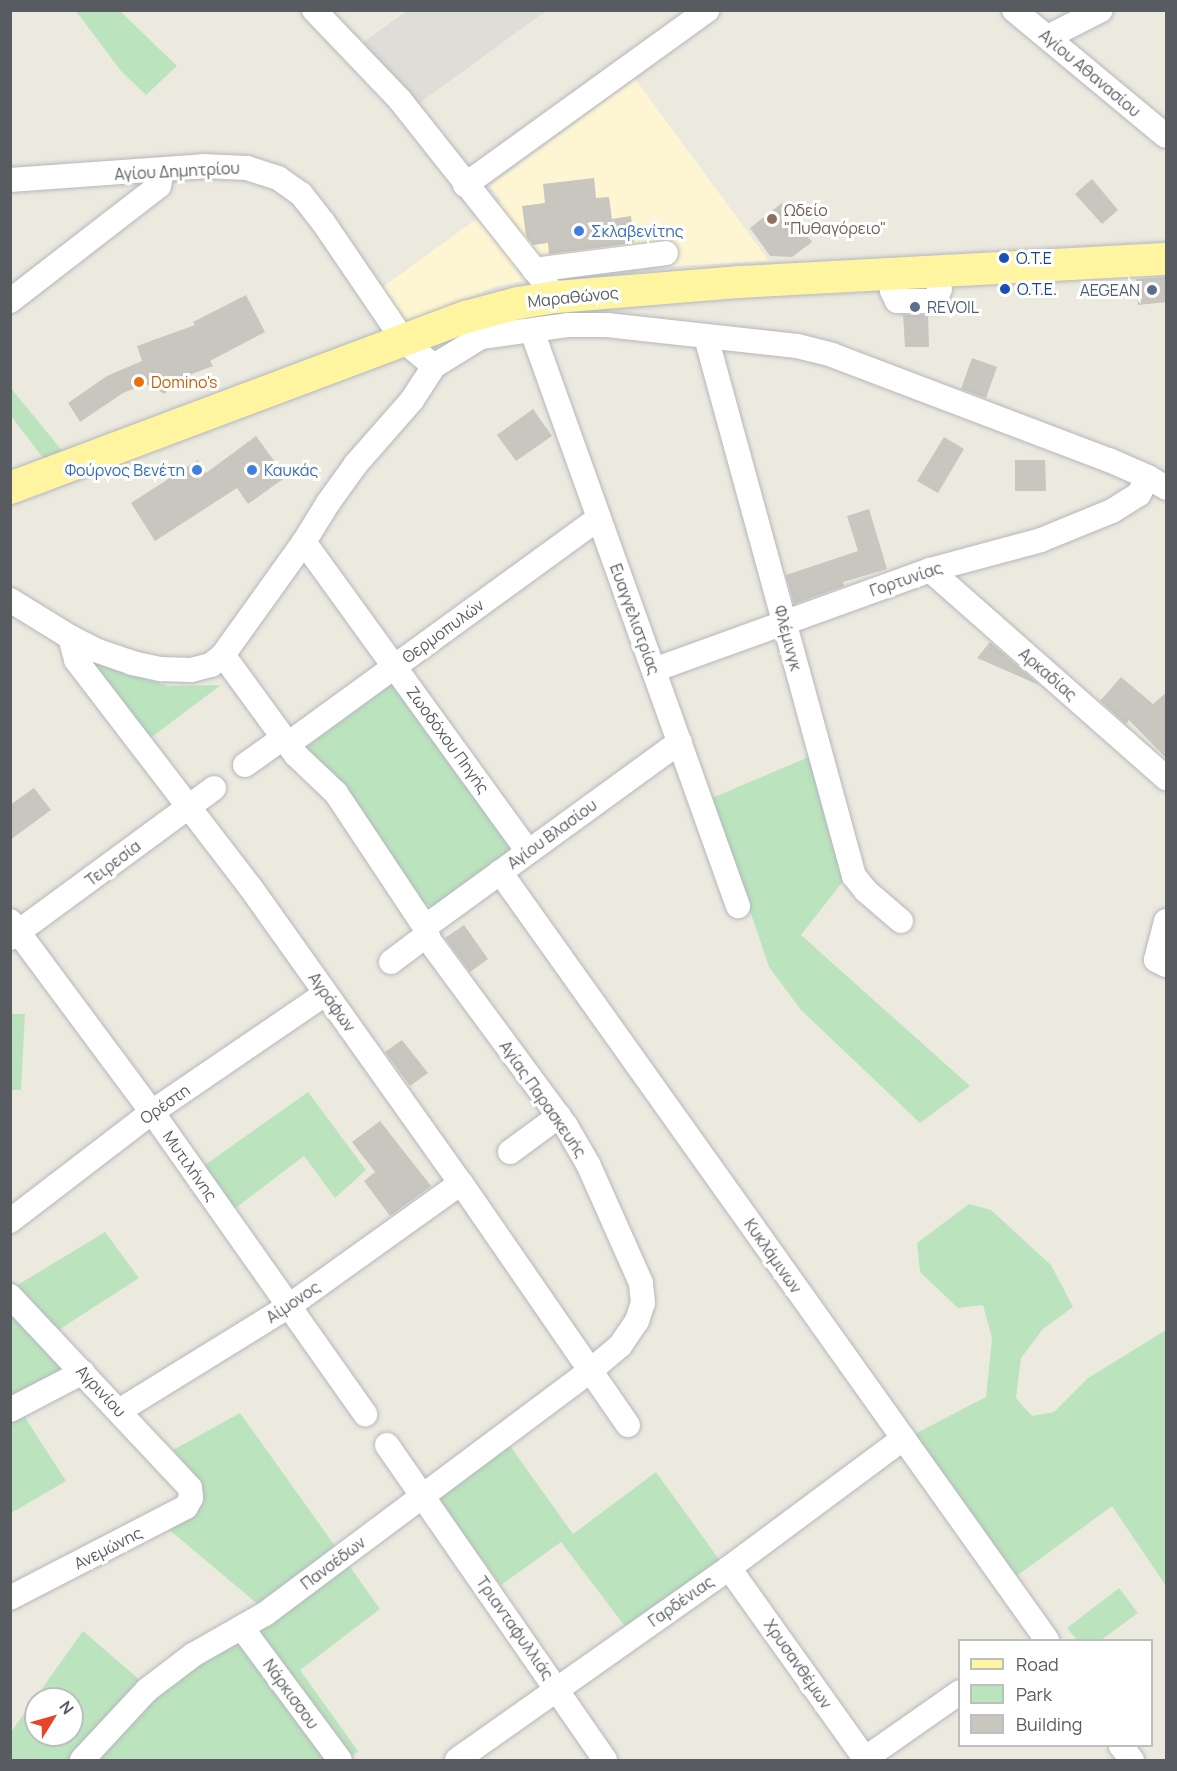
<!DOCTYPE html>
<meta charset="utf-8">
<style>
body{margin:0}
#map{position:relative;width:1177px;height:1771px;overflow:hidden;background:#eceadf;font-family:Manrope,sans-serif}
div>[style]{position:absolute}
.commercial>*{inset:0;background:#fef6d3}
.industrial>*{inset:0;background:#dfddd7}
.green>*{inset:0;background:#bbe4be}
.building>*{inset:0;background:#c8c6bf}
.roads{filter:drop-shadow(0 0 2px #b5b7bd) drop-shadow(0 0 2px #b5b7bd)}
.minor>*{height:24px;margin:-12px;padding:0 12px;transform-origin:12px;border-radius:12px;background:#fff}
.major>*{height:32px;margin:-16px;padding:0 16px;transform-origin:16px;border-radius:16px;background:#fff5a1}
.dots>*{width:16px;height:16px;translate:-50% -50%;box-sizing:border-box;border:3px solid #fff;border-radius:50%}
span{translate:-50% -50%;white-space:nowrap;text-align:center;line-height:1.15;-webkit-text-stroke:6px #fff;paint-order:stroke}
.street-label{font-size:16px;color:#585c61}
.education-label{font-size:16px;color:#785e54}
.left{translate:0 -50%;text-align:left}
.shop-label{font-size:16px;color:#366cbe}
.right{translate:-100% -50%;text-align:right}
.transit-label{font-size:16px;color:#164399}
.service-label{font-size:16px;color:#4e5e75}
.food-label{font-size:16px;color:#c56008}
.frame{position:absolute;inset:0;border:12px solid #585c61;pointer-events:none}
.legend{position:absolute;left:958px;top:1639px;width:195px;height:108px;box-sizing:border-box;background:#fff;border:2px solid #bcbec0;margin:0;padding:8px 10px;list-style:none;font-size:18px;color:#585c61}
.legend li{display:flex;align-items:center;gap:12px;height:30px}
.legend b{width:30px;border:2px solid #bcbec0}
.north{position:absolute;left:24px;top:1687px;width:60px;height:60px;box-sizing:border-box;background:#fff;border:2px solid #bcbec0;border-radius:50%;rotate:53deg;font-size:16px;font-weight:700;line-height:24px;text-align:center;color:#585c61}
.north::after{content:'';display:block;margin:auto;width:21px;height:27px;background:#e94328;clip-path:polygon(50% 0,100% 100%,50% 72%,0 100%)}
</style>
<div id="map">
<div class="commercial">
<div style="clip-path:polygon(635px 79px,769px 261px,585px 271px,496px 286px,403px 326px,379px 290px,501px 201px,490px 186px)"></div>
</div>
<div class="industrial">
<div style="clip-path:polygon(407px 11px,546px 11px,418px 104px,362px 43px)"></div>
</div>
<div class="green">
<div style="clip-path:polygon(76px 11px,120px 11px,177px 66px,146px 95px,121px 71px)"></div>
<div style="clip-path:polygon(10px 387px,64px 453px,44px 459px,11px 416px)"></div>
<div style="clip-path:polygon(87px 661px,169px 686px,221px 685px,149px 739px)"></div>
<div style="clip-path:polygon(393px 683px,516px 849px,437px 909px,420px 901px,304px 749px)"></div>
<div style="clip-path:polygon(811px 756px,847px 876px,801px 935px,970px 1086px,920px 1123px,801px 1010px,769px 967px,712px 798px)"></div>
<div style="clip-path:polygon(11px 1014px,25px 1014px,21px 1090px,11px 1090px)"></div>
<div style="clip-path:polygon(308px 1092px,366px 1170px,335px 1198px,304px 1156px,233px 1210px,202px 1167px)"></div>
<div style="clip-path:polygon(969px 1204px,991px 1210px,1051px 1265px,1073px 1307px,1043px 1329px,1021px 1358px,1016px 1398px,1032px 1416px,1054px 1412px,1088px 1378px,1166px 1330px,1166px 1586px,1112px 1506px,1010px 1581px,909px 1437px,986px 1397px,992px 1338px,983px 1305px,958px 1308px,920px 1272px,917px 1243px)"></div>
<div style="clip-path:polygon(105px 1232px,139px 1278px,43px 1340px,69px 1369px,13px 1399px,66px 1481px,11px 1513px,11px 1289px)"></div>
<div style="clip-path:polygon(evenodd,240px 1413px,380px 1609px,300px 1670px,358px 1751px,347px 1760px,11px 1760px,11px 1732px,83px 1631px,141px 1681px,155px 1699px,260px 1606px,166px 1527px,194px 1513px,203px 1497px,202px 1483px,173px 1450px,240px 1413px,36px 1699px,72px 1699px,72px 1735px,36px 1735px,36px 1699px)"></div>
<div style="clip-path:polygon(508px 1443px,573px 1534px,656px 1472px,721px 1562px,627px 1629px,561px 1542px,501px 1585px,436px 1497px)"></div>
<div style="clip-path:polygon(1119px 1588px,1138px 1613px,1101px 1640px,1077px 1640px,1067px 1628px)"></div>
</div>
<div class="building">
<div style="clip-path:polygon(594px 178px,596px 198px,609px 197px,612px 219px,631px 216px,634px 243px,549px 254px,548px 243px,533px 245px,526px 236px,522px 206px,545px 203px,543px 184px)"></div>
<div style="clip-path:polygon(1092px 179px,1118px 210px,1102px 224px,1075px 194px)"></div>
<div style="clip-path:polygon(782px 203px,812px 242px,792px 257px,770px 256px,750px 228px)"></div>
<div style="clip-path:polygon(1167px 277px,1167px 302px,1138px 305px,1136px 279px)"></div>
<div style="clip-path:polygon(246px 295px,265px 332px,210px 361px,213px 366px,171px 382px,165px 394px,146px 384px,123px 393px,80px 422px,68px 403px,107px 376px,142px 361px,137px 346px,195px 325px,193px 322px)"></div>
<div style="clip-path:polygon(903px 315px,928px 315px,929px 347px,905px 347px)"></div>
<div style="clip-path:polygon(972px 358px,997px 367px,986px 398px,961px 389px)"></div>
<div style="clip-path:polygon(533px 409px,552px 436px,516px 461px,497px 435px)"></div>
<div style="clip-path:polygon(256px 436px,286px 477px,248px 504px,237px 488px,155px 541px,131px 503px,198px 460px,206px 473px)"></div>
<div style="clip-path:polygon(944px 437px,964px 449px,938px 493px,917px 481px)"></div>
<div style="clip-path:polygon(1015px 460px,1045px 460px,1046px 491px,1015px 491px)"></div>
<div style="clip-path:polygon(869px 509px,887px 569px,843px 582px,844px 586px,794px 604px,786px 575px,858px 551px,847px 516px)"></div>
<div style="clip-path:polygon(990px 642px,1039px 685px,977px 658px)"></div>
<div style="clip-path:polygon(1121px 677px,1153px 704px,1167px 692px,1167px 759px,1129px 720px,1126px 724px,1100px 701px)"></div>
<div style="clip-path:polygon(34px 788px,51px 810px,10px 840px,10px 805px)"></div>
<div style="clip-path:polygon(464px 925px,488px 959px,470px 972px,445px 938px)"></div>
<div style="clip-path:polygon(402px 1040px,428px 1073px,410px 1086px,385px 1052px)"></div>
<div style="clip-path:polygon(380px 1121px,431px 1186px,390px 1216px,364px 1181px,375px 1172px,352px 1142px)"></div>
</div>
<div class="roads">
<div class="minor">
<div style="left:314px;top:10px;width:124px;rotate:46.3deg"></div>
<div style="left:400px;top:100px;width:251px;rotate:51.6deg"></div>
<div style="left:1014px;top:10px;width:197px;rotate:39.7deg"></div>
<div style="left:1048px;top:37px;width:59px;rotate:-27deg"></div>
<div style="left:10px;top:180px;width:194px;rotate:-4.1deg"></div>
<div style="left:203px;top:166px;width:44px;rotate:2.6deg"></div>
<div style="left:247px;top:168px;width:33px;rotate:18deg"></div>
<div style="left:278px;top:178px;width:28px;rotate:35deg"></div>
<div style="left:301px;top:194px;width:36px;rotate:52deg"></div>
<div style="left:323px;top:222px;width:144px;rotate:55.8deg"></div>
<div style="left:404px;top:341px;width:39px;rotate:40deg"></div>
<div style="left:434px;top:366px;width:55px;rotate:-31.7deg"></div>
<div style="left:481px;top:337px;width:89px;rotate:-7.8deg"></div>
<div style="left:569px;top:325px;width:38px"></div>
<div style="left:607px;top:325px;width:191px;rotate:6.3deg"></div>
<div style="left:797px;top:346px;width:36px;rotate:14deg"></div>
<div style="left:832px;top:355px;width:296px;rotate:20.8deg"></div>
<div style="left:1109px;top:460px;width:43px;rotate:23.6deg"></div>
<div style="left:1148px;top:477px;width:21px;rotate:31deg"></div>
<div style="left:465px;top:185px;width:299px;rotate:-35.8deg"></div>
<div style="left:534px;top:270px;width:133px;rotate:-7.3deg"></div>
<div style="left:892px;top:291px;width:11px;rotate:63deg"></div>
<div style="left:897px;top:301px;width:37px"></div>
<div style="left:934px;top:301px;width:13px;rotate:-63deg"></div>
<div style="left:10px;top:301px;width:188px;rotate:-37.7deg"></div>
<div style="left:159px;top:186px;width:15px;rotate:-79deg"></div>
<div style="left:532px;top:331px;width:611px;rotate:70.29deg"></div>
<div style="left:706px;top:337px;width:559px;rotate:74.65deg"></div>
<div style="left:854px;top:876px;width:19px;rotate:51deg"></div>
<div style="left:866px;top:891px;width:46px;rotate:40.6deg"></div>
<div style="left:304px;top:542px;width:382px;rotate:54.1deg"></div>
<div style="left:930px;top:570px;width:315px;rotate:41.4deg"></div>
<div style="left:10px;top:600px;width:70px;rotate:31.7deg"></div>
<div style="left:70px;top:637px;width:28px;rotate:27deg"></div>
<div style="left:95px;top:650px;width:39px;rotate:19deg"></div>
<div style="left:132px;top:663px;width:30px;rotate:12deg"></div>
<div style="left:161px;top:669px;width:30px;rotate:2deg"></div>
<div style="left:191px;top:670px;width:21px;rotate:-14deg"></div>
<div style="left:211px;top:665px;width:16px;rotate:-40deg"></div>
<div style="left:223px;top:655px;width:139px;rotate:-54.4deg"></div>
<div style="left:304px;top:542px;width:46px;rotate:-58.4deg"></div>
<div style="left:328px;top:503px;width:48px;rotate:-54.3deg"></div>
<div style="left:356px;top:464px;width:85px;rotate:-48.8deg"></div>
<div style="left:412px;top:400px;width:40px;rotate:-57.1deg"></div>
<div style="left:70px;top:637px;width:24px;rotate:75deg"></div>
<div style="left:76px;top:660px;width:287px;rotate:52.5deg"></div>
<div style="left:251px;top:888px;width:362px;rotate:54.6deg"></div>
<div style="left:461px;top:1183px;width:294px;rotate:55.4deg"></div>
<div style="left:654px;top:670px;width:294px;rotate:-19.9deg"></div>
<div style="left:930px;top:570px;width:115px;rotate:-15.1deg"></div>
<div style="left:1041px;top:540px;width:77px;rotate:-22.2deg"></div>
<div style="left:1112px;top:511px;width:32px;rotate:-32deg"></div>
<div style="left:1139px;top:494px;width:19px;rotate:-62deg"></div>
<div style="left:288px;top:744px;width:384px;rotate:-36deg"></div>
<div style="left:245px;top:765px;width:47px;rotate:-35.4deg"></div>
<div style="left:500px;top:872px;width:943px;rotate:54.54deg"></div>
<div style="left:10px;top:921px;width:238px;rotate:53.4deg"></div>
<div style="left:152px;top:1112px;width:370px;rotate:54.8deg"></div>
<div style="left:1166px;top:921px;width:40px;rotate:104.4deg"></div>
<div style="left:1156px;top:960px;width:11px;rotate:27deg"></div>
<div style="left:425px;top:927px;width:315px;rotate:-36deg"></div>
<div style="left:10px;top:938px;width:253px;rotate:-36.3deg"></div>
<div style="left:391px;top:962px;width:45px;rotate:-36.9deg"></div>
<div style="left:510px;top:1152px;width:61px;rotate:-36.3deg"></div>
<div style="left:10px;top:1221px;width:179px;rotate:-37.5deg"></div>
<div style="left:152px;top:1112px;width:209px;rotate:-34.3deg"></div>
<div style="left:10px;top:1296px;width:263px;rotate:46.8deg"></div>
<div style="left:190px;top:1488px;width:10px;rotate:84deg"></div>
<div style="left:191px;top:1498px;width:10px;rotate:119deg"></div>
<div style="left:186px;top:1507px;width:198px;rotate:152.7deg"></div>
<div style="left:10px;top:1410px;width:82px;rotate:-27.5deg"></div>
<div style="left:119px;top:1411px;width:200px;rotate:-31.7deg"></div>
<div style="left:289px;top:1306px;width:211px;rotate:-35.6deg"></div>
<div style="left:387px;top:1445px;width:383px;rotate:55.3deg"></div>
<div style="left:729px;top:1568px;width:236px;rotate:54.5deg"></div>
<div style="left:242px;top:1628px;width:164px;rotate:53.4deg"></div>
<div style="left:1121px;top:1746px;width:18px;rotate:52deg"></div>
<div style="left:82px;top:1760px;width:96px;rotate:-47.1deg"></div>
<div style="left:147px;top:1690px;width:58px;rotate:-37.3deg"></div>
<div style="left:193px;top:1655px;width:83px;rotate:-29.7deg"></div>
<div style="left:265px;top:1614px;width:406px;rotate:-36.8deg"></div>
<div style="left:590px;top:1371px;width:39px;rotate:-40deg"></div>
<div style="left:620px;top:1346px;width:30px;rotate:-56deg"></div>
<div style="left:637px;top:1321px;width:19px;rotate:-72deg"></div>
<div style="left:643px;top:1303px;width:20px;rotate:-96deg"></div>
<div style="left:641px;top:1283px;width:130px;rotate:-114deg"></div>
<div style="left:588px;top:1164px;width:44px;rotate:-120.1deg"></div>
<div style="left:566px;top:1126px;width:231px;rotate:-126.4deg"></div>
<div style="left:429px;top:940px;width:14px;rotate:-107deg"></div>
<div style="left:425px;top:927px;width:161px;rotate:-123.6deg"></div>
<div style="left:336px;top:793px;width:55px;rotate:-136.5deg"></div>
<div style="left:296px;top:755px;width:124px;rotate:-126.1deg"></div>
<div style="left:457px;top:1760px;width:333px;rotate:-35.2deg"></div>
<div style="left:729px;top:1568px;width:217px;rotate:-36.6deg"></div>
<div style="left:863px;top:1760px;width:118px;rotate:-35deg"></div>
</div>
<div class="major">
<div style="left:10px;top:488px;width:487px;rotate:-20.6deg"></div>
<div style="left:466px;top:317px;width:54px;rotate:-15.1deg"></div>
<div style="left:518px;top:303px;width:38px;rotate:-9deg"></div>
<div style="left:556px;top:297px;width:185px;rotate:-4.7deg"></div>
<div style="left:740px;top:282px;width:427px;rotate:-3.1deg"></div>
</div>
</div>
<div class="dots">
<div style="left:772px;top:219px;background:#8d6e63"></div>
<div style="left:579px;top:231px;background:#3f7fe0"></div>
<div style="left:1004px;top:258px;background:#1a4fb4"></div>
<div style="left:1005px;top:289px;background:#1a4fb4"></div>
<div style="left:1152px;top:290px;background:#5c6f8a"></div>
<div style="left:915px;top:307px;background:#5c6f8a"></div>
<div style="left:139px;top:382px;background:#e8710a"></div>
<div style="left:197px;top:470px;background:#3f7fe0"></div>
<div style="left:252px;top:470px;background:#3f7fe0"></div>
</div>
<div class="street-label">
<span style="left:1090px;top:73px;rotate:40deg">Αγίου Αθανασίου</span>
<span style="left:177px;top:171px;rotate:-3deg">Αγίου Δημητρίου</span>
<span style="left:573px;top:297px;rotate:-6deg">Μαραθώνος</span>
<span style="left:906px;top:579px;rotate:-19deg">Γορτυνίας</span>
<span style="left:635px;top:619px;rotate:70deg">Ευαγγελιστρίας</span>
<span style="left:443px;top:631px;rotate:-36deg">Θερμοπυλών</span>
<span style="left:788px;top:638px;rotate:75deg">Φλέμινγκ</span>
<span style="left:1048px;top:674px;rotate:41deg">Αρκαδίας</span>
<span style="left:448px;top:740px;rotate:54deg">Ζωοδόχου Πηγής</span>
<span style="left:552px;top:834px;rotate:-36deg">Αγίου Βλασίου</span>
<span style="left:113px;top:863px;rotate:-37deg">Τειρεσία</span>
<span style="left:332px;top:1002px;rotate:55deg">Αγράφων</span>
<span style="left:543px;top:1099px;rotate:55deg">Αγίας Παρασκευής</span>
<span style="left:165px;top:1104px;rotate:-35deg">Ορέστη</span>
<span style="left:190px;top:1166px;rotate:55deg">Μυτιλήνης</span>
<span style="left:773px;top:1256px;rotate:55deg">Κυκλάμινων</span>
<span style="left:293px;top:1302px;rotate:-34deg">Αίμονος</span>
<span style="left:101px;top:1391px;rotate:47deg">Αγρινίου</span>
<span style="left:108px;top:1548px;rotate:-27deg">Ανεμώνης</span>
<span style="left:333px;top:1563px;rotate:-37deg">Πανσέδων</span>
<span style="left:681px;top:1601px;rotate:-35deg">Γαρδένιας</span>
<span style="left:515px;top:1628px;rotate:55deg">Τριανταφυλλιάς</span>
<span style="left:798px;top:1664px;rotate:55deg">Χρυσανθέμων</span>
<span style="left:291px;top:1694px;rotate:54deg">Νάρκισσου</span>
</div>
<div class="education-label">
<span class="left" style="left:784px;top:219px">Ωδείο<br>"Πυθαγόρειο"</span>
</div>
<div class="shop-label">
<span class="left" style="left:591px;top:231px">Σκλαβενίτης</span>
<span class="right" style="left:185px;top:470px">Φούρνος Βενέτη</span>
<span class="left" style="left:264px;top:470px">Καυκάς</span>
</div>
<div class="transit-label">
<span class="left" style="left:1016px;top:258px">Ο.Τ.Ε</span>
<span class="left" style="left:1017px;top:289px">Ο.Τ.Ε.</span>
</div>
<div class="service-label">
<span class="right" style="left:1140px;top:290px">AEGEAN</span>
<span class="left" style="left:927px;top:307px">REVOIL</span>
</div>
<div class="food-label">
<span class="left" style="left:151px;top:382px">Domino's</span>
</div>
<div class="frame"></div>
<ul class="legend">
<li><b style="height:8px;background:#fff5a1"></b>Road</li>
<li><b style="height:16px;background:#bbe4be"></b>Park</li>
<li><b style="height:16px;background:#c8c6bf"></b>Building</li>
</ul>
<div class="north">N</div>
</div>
